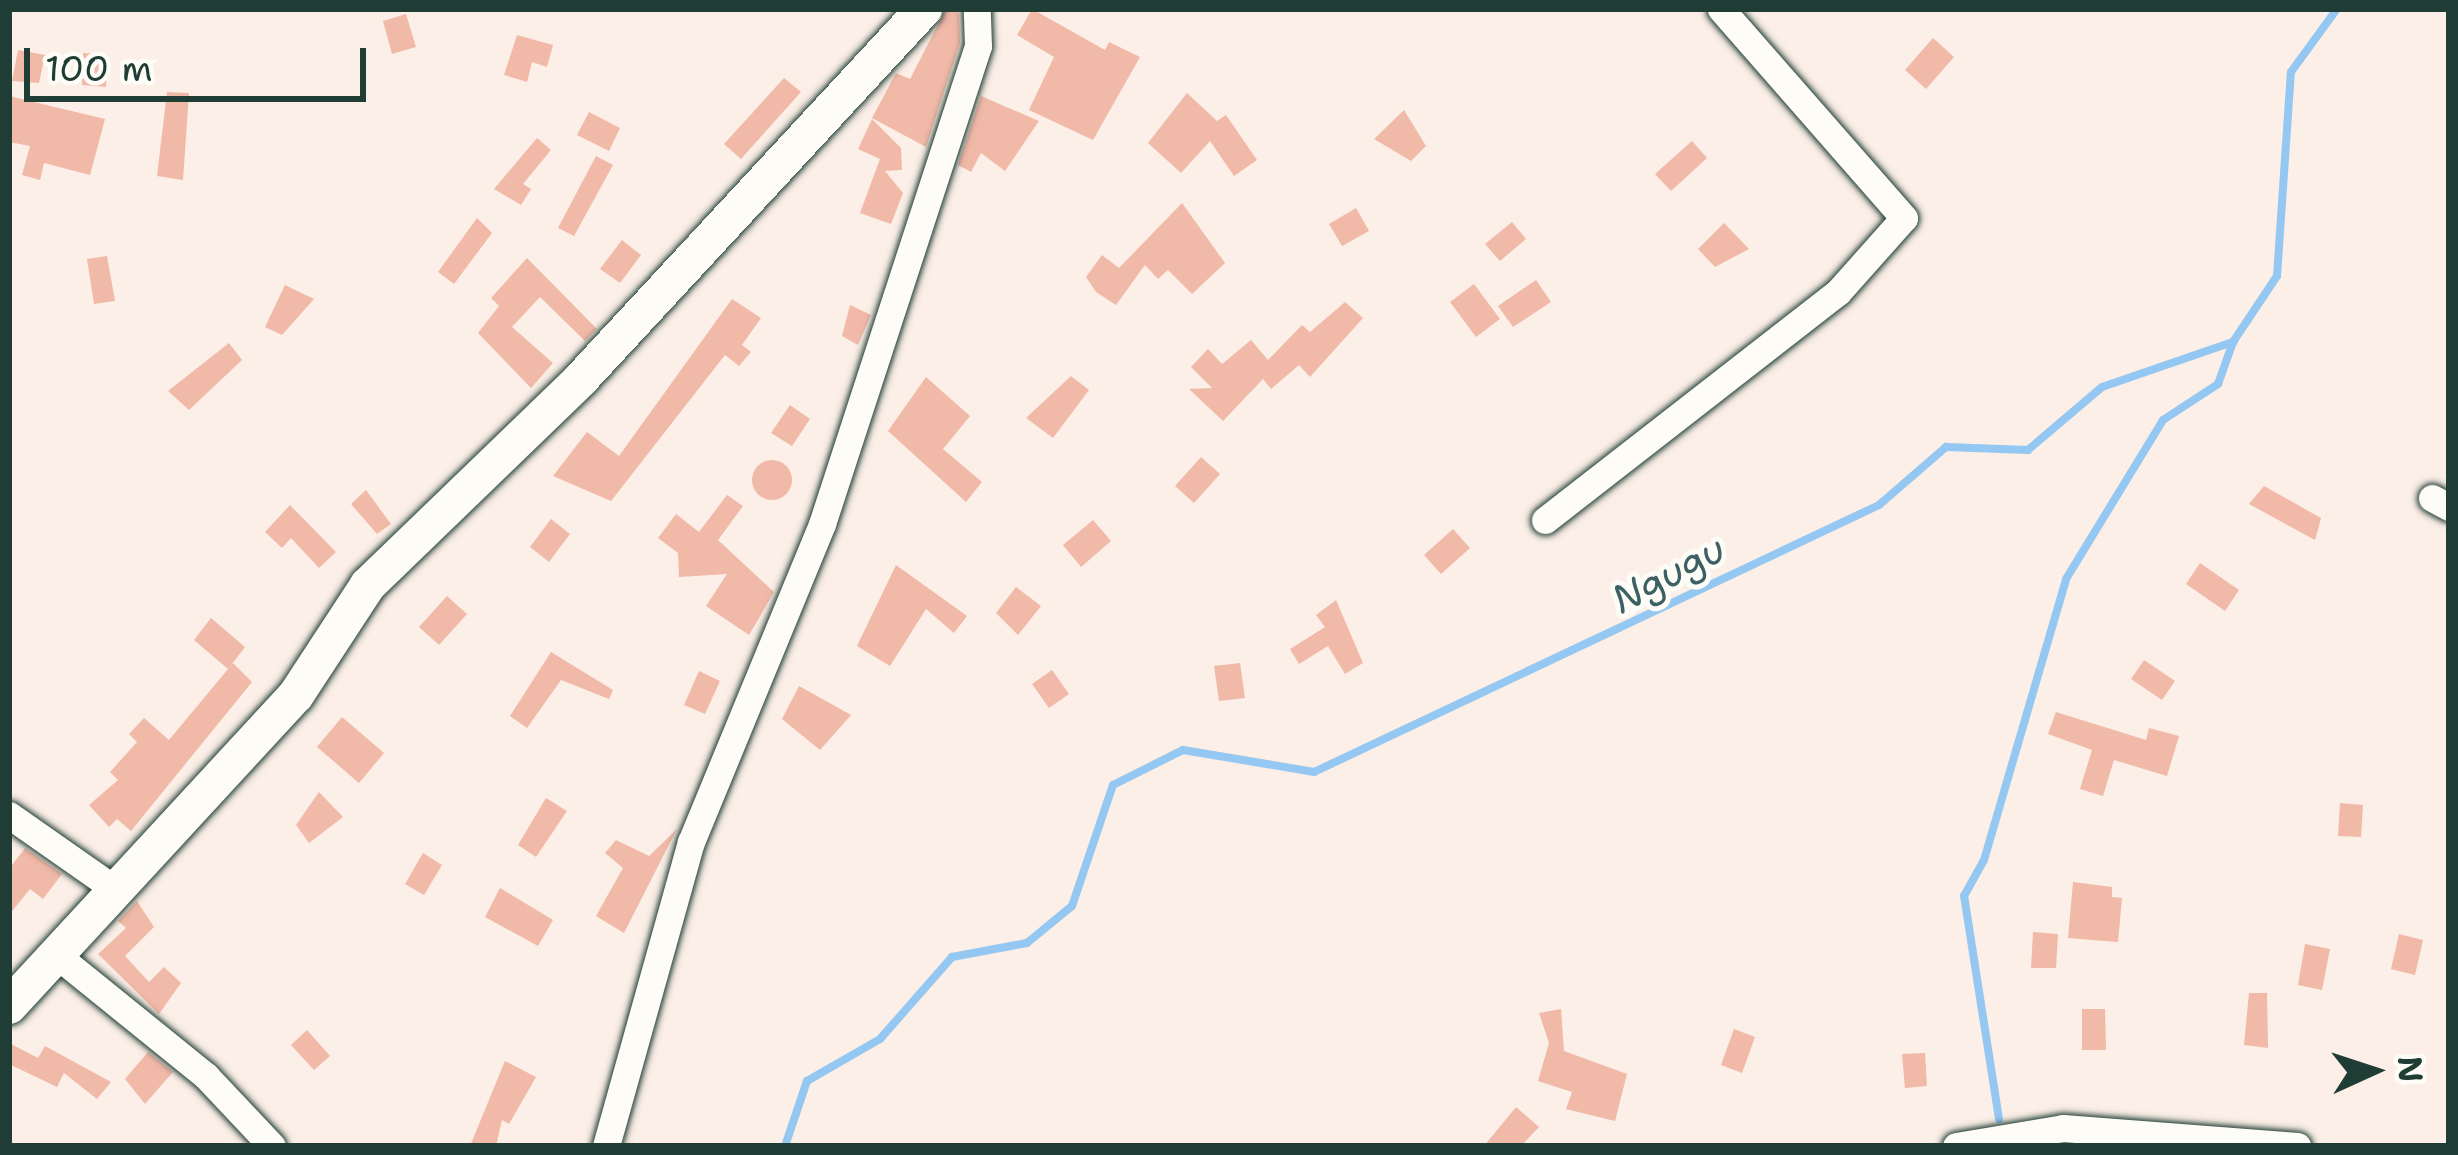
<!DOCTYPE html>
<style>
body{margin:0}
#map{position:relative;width:2458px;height:1155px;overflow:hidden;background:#fbefe7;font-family:"Shantell Sans",sans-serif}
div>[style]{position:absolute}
.stream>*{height:8px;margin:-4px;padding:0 4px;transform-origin:4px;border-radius:4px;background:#94c7f1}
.building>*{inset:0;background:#f1b9a8}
.round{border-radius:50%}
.roads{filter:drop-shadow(0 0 3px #1f3d34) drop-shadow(0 0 3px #1f3d34)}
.street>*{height:27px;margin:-13.5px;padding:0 13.5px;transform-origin:13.5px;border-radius:13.5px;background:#fdfcf7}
.secondary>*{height:36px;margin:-18px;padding:0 18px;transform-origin:18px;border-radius:18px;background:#fdfcf7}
span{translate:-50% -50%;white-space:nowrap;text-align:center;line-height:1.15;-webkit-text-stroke:10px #fdfcf7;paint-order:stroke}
.water-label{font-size:39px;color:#3c6063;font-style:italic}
.frame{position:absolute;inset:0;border:12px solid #1f3d34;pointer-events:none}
.north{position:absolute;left:2314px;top:1011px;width:120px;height:120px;-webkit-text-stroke:9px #fdfcf7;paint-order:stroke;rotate:87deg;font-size:33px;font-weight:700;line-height:48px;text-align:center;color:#1f3d34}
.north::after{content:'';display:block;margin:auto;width:42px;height:54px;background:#1f3d34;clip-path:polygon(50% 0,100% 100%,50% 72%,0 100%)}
.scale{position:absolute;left:24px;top:48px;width:342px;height:54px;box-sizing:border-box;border:6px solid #1f3d34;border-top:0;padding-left:15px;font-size:36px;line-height:42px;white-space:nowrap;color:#1f3d34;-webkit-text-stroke:9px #fdfcf7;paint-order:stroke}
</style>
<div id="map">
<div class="stream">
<div style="left:1999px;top:1119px;width:226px;rotate:-98.9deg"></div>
<div style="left:1964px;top:896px;width:41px;rotate:-60.9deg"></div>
<div style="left:1984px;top:860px;width:293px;rotate:-73.7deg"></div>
<div style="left:2066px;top:579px;width:186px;rotate:-58.6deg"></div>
<div style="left:2163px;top:420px;width:66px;rotate:-33.2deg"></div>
<div style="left:2218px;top:384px;width:45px;rotate:-70.3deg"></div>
<div style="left:785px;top:1146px;width:69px;rotate:-71.3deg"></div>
<div style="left:807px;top:1081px;width:84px;rotate:-29.9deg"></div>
<div style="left:880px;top:1039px;width:109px;rotate:-48.7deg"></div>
<div style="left:952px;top:957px;width:76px;rotate:-10.6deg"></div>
<div style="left:1027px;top:943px;width:58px;rotate:-39.4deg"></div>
<div style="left:1072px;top:906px;width:128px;rotate:-71.3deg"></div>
<div style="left:1113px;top:785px;width:78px;rotate:-26.6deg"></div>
<div style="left:1183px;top:750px;width:133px;rotate:9.5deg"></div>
<div style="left:1314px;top:772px;width:625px;rotate:-25.29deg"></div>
<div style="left:1879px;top:505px;width:89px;rotate:-40.9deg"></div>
<div style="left:1946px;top:447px;width:82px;rotate:2.1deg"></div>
<div style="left:2028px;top:450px;width:97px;rotate:-40.4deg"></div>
<div style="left:2102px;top:387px;width:139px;rotate:-19deg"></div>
<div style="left:2233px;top:342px;width:79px;rotate:-56.3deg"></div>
<div style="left:2277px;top:276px;width:204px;rotate:-86.1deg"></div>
<div style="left:2291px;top:72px;width:78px;rotate:-53.9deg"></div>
</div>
<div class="building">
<div style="clip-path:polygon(946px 9px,959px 13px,960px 43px,926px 147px,872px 118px,896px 73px,910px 79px)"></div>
<div style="clip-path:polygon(1032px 9px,1105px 50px,1109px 42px,1140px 57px,1093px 140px,1029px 110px,1054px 57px,1017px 35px)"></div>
<div style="clip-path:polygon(406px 14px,416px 47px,392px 54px,383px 21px)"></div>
<div style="clip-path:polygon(517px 35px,553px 45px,547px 67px,532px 62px,527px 82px,504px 75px)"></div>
<div style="clip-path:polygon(1933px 38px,1954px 57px,1926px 89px,1905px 70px)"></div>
<div style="clip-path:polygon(18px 50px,45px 55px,39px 83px,12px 81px)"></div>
<div style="clip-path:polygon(83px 53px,108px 55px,106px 87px,82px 85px)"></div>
<div style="clip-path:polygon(784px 78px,801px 92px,741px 159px,724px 144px)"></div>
<div style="clip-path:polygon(167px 92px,189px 93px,183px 180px,157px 176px)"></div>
<div style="clip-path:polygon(1187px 93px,1217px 121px,1226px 115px,1257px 160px,1234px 176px,1210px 141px,1181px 173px,1148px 143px)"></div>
<div style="clip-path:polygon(9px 96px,105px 119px,90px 175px,44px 163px,40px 180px,22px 175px,30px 146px,9px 142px)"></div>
<div style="clip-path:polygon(981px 96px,1039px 121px,1005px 171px,981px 153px,971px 172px,958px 165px)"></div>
<div style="clip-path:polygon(1404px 110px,1426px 146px,1411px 161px,1374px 139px)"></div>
<div style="clip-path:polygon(589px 112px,620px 128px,609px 151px,577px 135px)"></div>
<div style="clip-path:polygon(872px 119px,901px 148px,902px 170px,885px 171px,903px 193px,891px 224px,860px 213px,880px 159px,858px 149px)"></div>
<div style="clip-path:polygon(537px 138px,551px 150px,523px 184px,531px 189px,521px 205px,494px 189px)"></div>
<div style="clip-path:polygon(1692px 141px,1707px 158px,1671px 191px,1655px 174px)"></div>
<div style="clip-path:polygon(596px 156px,613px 165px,574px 236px,558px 228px)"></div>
<div style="clip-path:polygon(1182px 203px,1225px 263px,1192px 294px,1168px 270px,1158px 279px,1145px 265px,1116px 305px,1096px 292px,1086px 277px,1102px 255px,1119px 268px)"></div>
<div style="clip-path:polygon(1356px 208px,1369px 231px,1342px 246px,1329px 224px)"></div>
<div style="clip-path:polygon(477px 218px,492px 233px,454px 284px,438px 272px)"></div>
<div style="clip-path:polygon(1512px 222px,1526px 239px,1500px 261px,1485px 244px)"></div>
<div style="clip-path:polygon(1724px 223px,1749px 249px,1715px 267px,1698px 249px)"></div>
<div style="clip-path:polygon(622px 240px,641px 255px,620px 283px,600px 269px)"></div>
<div style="clip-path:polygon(107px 256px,115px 301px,94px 304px,87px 259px)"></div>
<div style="clip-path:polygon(527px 258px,597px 329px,585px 341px,540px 297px,512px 327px,553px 363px,531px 388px,478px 333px,499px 306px,491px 298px)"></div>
<div style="clip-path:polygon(1536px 280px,1551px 302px,1513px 327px,1498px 306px)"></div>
<div style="clip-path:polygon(1474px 284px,1500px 319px,1476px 337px,1450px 302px)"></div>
<div style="clip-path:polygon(285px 285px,314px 299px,282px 335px,265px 327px)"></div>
<div style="clip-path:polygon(732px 299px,761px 318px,742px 345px,751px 352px,739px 366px,725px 355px,611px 501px,553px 476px,587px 432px,619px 456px)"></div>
<div style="clip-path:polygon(1345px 302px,1363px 318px,1310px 377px,1299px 365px,1271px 389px,1263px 379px,1223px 421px,1189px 389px,1212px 388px,1191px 367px,1208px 349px,1222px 364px,1251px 340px,1268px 360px,1302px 325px,1310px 332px)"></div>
<div style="clip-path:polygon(850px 305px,871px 315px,858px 345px,842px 336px)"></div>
<div style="clip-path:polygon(229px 343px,242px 360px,189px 410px,168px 391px)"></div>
<div style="clip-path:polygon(1071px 376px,1089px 390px,1053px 438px,1026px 418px)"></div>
<div style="clip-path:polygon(926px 377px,970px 416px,943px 449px,982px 482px,966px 502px,888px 431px)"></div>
<div style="clip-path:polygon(790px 405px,810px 419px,792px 446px,771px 433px)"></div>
<div style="clip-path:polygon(1201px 457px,1220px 474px,1194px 503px,1175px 486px)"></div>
<div class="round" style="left:752px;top:460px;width:40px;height:40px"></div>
<div style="clip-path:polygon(2264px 486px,2321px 518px,2315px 540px,2249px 504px)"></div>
<div style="clip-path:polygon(366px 490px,391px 524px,377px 534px,351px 504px)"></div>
<div style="clip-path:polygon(727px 495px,743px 506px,718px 540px,774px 592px,749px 635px,706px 606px,727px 574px,679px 577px,678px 553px,658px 538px,676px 514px,699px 532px)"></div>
<div style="clip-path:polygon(290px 505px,336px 552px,319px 568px,291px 538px,282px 548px,265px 532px)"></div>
<div style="clip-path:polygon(551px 519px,570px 534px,549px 562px,530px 547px)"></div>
<div style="clip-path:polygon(1093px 520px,1111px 541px,1081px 567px,1063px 545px)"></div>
<div style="clip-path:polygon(1453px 529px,1470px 548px,1441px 574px,1424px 555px)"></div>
<div style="clip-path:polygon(2200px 563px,2239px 590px,2225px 611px,2186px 584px)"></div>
<div style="clip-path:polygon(896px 565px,967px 616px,954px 633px,926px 609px,890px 666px,857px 646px)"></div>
<div style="clip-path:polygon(1016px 587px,1041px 606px,1018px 635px,996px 613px)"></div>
<div style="clip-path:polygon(447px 596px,467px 614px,439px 645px,419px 627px)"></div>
<div style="clip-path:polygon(1336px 600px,1363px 663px,1345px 674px,1328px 646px,1299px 664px,1290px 649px,1325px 627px,1316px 615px)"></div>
<div style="clip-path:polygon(211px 618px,245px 647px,228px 669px,194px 640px)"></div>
<div style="clip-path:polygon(551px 652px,613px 690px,609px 699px,561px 680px,527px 728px,510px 716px)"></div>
<div style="clip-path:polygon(2144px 660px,2175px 681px,2162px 700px,2131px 679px)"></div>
<div style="clip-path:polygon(233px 663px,252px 682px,131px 831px,117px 819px,109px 827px,89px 805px,118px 780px,110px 772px,137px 742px,129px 734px,144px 718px,169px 740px)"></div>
<div style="clip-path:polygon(1240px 663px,1245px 698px,1219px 701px,1214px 666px)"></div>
<div style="clip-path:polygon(1052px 670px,1069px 694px,1049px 708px,1032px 684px)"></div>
<div style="clip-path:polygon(699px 671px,720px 681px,705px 714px,684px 705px)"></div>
<div style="clip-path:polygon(799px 686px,851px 715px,820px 750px,782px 719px)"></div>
<div style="clip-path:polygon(2056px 712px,2146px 740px,2149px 728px,2179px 736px,2167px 776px,2114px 760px,2103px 796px,2080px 789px,2092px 750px,2048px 734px)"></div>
<div style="clip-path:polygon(342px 717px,384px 753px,359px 783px,317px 747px)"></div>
<div style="clip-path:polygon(319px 792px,343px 817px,309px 843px,296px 825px)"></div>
<div style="clip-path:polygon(546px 798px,567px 811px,536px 857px,518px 845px)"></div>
<div style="clip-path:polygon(2340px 803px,2363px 805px,2361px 837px,2338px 836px)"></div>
<div style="clip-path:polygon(677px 829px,624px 933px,596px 916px,623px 868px,605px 853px,616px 840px,649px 856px)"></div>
<div style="clip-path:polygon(25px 848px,62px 874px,43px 899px,30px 889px,9px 915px,9px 869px)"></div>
<div style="clip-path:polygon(423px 853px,442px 865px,424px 895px,405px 884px)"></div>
<div style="clip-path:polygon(2073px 882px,2112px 887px,2112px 897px,2122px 898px,2118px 942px,2068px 938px)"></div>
<div style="clip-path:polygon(500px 888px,553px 920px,538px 946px,485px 917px)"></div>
<div style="clip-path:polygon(137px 901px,154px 927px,125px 956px,149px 982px,164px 967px,181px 983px,159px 1014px,98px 954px,126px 928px,118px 921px)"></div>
<div style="clip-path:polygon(2033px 932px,2058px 934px,2056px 968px,2031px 968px)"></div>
<div style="clip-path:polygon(2399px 934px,2423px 940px,2415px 975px,2391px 969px)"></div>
<div style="clip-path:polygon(2305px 944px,2330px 949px,2322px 990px,2298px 985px)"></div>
<div style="clip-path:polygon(2249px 993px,2267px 993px,2268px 1048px,2244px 1045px)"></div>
<div style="clip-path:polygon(1561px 1009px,1564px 1051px,1627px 1074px,1615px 1121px,1566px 1109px,1572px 1092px,1538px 1081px,1549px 1043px,1539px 1013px)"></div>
<div style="clip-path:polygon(2082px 1009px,2105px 1009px,2106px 1050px,2082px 1050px)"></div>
<div style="clip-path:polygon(1734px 1029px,1755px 1037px,1742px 1073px,1721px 1065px)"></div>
<div style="clip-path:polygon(307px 1030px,330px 1056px,314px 1070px,291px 1045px)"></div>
<div style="clip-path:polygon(9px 1043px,38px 1058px,45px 1046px,111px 1082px,97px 1099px,64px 1073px,57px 1087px,9px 1064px)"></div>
<div style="clip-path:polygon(148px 1052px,173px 1072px,145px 1104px,125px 1079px)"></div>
<div style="clip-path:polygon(1925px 1053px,1927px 1086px,1905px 1088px,1902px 1054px)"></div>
<div style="clip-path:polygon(505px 1061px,536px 1077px,509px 1124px,502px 1120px,496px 1146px,470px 1146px)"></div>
<div style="clip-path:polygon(1516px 1107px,1539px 1127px,1521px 1146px,1484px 1146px)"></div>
</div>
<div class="roads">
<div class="street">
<div style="left:2432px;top:498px;width:19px;rotate:28deg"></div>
<div style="left:1545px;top:520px;width:371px;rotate:-37.9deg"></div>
<div style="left:1838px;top:292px;width:99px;rotate:-48.3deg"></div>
<div style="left:1904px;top:218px;width:278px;rotate:-131.2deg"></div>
<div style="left:9px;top:815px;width:126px;rotate:35deg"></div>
<div style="left:54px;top:953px;width:196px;rotate:39deg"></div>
<div style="left:206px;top:1076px;width:96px;rotate:46.7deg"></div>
<div style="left:606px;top:1146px;width:316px;rotate:-74.4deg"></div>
<div style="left:691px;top:842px;width:344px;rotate:-67.6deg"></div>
<div style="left:822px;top:524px;width:503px;rotate:-71.93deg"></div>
<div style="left:978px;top:46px;width:37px;rotate:-92deg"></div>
<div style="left:1956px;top:1146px;width:109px;rotate:-9.5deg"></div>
<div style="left:2063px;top:1128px;width:235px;rotate:4.4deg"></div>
</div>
<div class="secondary">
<div style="left:9px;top:1006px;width:423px;rotate:-47.3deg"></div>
<div style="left:296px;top:695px;width:131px;rotate:-56.8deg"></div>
<div style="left:368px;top:585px;width:296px;rotate:-44deg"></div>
<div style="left:581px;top:379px;width:505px;rotate:-47.17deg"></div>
</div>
</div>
<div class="water-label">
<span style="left:1668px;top:574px;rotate:-28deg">Ngugu</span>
</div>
<div class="frame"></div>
<div class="north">N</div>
<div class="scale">100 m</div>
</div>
